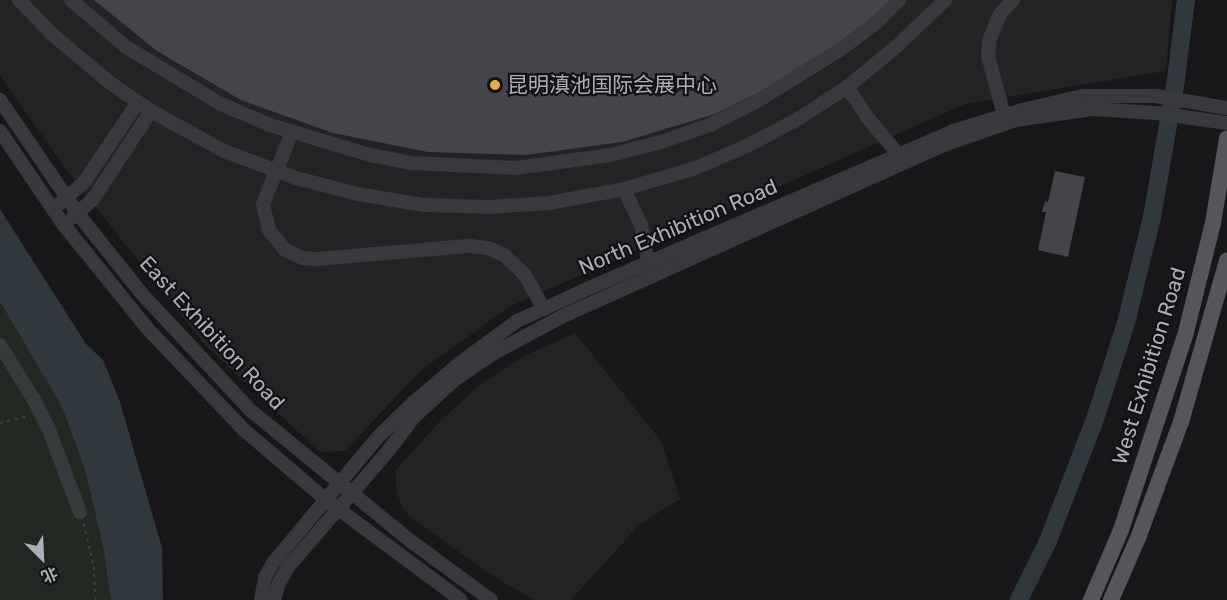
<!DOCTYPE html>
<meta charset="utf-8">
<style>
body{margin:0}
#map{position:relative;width:1227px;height:600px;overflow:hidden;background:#171719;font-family:Rubik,"Noto Sans SC",sans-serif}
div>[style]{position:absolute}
.built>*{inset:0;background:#232326}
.green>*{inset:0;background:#212822}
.water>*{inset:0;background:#30373d}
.river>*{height:18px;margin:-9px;padding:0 9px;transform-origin:9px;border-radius:9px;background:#30373d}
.building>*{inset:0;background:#444449}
.path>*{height:1.5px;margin-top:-0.75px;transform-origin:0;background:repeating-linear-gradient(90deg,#3e4044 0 3px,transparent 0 7.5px)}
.minor>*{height:14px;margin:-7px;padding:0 7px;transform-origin:7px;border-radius:7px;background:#38393d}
.major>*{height:16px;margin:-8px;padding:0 8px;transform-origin:8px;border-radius:8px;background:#55565c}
.minor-bridge>*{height:14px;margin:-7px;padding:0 7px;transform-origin:7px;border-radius:7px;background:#38393d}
.dots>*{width:16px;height:16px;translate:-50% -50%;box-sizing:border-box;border:3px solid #121214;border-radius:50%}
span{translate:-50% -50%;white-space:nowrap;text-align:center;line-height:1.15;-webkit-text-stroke:4.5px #121214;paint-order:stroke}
.poi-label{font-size:21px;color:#aaaeb7}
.left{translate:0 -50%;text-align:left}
.street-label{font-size:21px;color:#aaaeb7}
.north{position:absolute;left:12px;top:528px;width:60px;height:60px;-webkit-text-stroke:4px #121214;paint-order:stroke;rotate:156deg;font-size:16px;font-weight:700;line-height:24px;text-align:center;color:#aaaeb7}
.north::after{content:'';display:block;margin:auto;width:21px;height:27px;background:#aaaeb7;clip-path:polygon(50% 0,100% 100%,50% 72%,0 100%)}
</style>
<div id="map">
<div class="built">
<div style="clip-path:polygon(0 0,1172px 0,1166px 71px,965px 104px,509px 307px,420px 371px,345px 451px,320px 452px,204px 344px,68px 172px,0 76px)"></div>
<div style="clip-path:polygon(575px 333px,661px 441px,680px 499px,639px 525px,571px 600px,534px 600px,490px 574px,409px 516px,402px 507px,397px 492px,395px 471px,441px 420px,481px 384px,526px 355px)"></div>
</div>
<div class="green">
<div style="clip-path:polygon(0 302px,62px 407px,85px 470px,103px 547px,111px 600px,0 600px)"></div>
</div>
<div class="water">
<div style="clip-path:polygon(0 209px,86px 344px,103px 360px,120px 402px,162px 548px,163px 600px,111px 600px,103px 547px,85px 470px,62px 407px,0 302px)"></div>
</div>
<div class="river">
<div style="left:1019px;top:600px;width:66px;rotate:-63.8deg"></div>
<div style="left:1048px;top:541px;width:128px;rotate:-68.9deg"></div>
<div style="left:1094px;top:422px;width:104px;rotate:-72.1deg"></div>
<div style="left:1126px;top:323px;width:109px;rotate:-76.2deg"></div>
<div style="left:1152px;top:217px;width:140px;rotate:-80.1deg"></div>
<div style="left:1176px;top:79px;width:80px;rotate:-82.8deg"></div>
</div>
<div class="building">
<div style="clip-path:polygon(94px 0,897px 0,803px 71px,715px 114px,622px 142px,526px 155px,428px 152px,333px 133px,241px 100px,157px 51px)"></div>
<div style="clip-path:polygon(1055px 171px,1085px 177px,1068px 257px,1038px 250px,1046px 212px,1042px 212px,1045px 201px,1048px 202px)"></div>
</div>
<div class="path">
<div style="left:0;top:423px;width:29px;rotate:-14deg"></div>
<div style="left:84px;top:524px;width:44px;rotate:76.9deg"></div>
<div style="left:94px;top:567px;width:33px;rotate:87deg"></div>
</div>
<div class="minor">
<div style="left:19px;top:0;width:49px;rotate:45.8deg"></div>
<div style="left:53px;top:35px;width:73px;rotate:40deg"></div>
<div style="left:109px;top:82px;width:51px;rotate:34.6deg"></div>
<div style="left:151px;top:111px;width:83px;rotate:28.7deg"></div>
<div style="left:224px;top:151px;width:77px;rotate:20.6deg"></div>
<div style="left:296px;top:178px;width:64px;rotate:14.5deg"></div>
<div style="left:358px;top:194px;width:67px;rotate:9.5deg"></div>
<div style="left:424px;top:205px;width:66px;rotate:1.7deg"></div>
<div style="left:490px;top:207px;width:59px;rotate:-3.9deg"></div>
<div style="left:549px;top:203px;width:76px;rotate:-10.6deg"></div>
<div style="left:624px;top:189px;width:72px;rotate:-16.2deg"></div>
<div style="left:693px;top:169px;width:59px;rotate:-23.1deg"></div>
<div style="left:747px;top:146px;width:58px;rotate:-27.9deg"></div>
<div style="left:798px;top:119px;width:59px;rotate:-33.1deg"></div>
<div style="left:847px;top:87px;width:63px;rotate:-39.2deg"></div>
<div style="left:896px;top:47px;width:68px;rotate:-43.8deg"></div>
<div style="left:71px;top:0;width:72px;rotate:40.5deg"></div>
<div style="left:126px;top:47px;width:111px;rotate:31deg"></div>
<div style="left:221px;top:104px;width:53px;rotate:23.2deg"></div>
<div style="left:270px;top:125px;width:104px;rotate:16.7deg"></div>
<div style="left:370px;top:155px;width:43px;rotate:10.8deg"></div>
<div style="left:412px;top:163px;width:104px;rotate:2.8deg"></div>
<div style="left:516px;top:168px;width:96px;rotate:-7.8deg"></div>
<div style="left:611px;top:155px;width:52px;rotate:-14.6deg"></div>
<div style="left:661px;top:142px;width:52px;rotate:-19.1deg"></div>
<div style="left:710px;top:125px;width:51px;rotate:-26.6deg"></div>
<div style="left:756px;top:102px;width:97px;rotate:-31.9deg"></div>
<div style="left:838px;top:51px;width:47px;rotate:-36.4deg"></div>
<div style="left:876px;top:23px;width:33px;rotate:-45deg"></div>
<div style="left:847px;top:87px;width:36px;rotate:56deg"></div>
<div style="left:867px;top:117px;width:48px;rotate:50deg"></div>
<div style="left:0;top:100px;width:138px;rotate:55.6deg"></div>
<div style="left:78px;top:214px;width:102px;rotate:51.3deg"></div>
<div style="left:142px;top:294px;width:158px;rotate:47deg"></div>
<div style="left:250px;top:410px;width:209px;rotate:39.2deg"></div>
<div style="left:412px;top:542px;width:98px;rotate:36.3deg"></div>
<div style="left:1004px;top:115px;width:61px;rotate:-105.2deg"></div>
<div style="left:988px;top:56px;width:18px;rotate:-84deg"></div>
<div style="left:990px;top:38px;width:26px;rotate:-67deg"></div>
<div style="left:1000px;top:14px;width:19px;rotate:-47deg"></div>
<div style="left:0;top:131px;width:112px;rotate:55.9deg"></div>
<div style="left:63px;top:224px;width:132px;rotate:51.1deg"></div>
<div style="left:146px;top:327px;width:142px;rotate:46.4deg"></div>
<div style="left:244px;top:430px;width:106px;rotate:40.4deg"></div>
<div style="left:325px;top:499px;width:169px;rotate:36.6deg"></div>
<div style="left:624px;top:189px;width:40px;rotate:65deg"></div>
<div style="left:641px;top:225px;width:38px;rotate:79deg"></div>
<div style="left:59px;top:204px;width:35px;rotate:-41deg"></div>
<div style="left:85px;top:181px;width:95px;rotate:-56.1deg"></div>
<div style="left:72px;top:218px;width:28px;rotate:-42deg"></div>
<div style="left:93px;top:199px;width:105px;rotate:-56.6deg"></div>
<div style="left:525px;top:275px;width:39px;rotate:61deg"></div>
<div style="left:0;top:345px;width:65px;rotate:58.3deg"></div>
<div style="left:34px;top:400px;width:34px;rotate:63deg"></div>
<div style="left:49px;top:430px;width:88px;rotate:69.3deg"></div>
<div style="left:261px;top:600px;width:23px;rotate:-80deg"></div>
<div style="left:265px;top:577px;width:16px;rotate:-60deg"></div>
<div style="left:273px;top:563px;width:165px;rotate:-50.2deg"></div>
<div style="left:379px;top:436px;width:49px;rotate:-44.2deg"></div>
<div style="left:414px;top:402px;width:60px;rotate:-40.3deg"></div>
<div style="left:460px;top:363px;width:71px;rotate:-36.4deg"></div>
<div style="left:517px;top:321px;width:87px;rotate:-24.5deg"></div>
<div style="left:596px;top:285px;width:389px;rotate:-23.3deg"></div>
<div style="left:953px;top:131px;width:72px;rotate:-16.9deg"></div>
<div style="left:1022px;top:110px;width:63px;rotate:-12.9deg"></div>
<div style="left:1083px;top:96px;width:73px"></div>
<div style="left:1156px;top:96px;width:72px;rotate:9.6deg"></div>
<div style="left:274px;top:600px;width:18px;rotate:-74deg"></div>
<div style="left:279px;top:583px;width:18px;rotate:-61deg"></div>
<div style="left:288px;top:567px;width:155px;rotate:-49.2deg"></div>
<div style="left:389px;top:450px;width:41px;rotate:-52.9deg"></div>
<div style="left:414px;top:417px;width:53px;rotate:-42.7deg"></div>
<div style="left:453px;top:381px;width:50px;rotate:-34.3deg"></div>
<div style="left:494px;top:353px;width:76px;rotate:-28.2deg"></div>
<div style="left:561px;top:317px;width:417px;rotate:-24.2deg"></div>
<div style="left:941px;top:146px;width:79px;rotate:-19.1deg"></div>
<div style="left:1016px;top:120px;width:77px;rotate:-8.2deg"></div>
<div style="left:1092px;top:109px;width:64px;rotate:3.6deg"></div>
<div style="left:1156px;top:113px;width:72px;rotate:8deg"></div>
</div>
<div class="major">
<div style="left:1091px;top:600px;width:76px;rotate:-66.8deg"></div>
<div style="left:1121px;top:530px;width:208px;rotate:-71.8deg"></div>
<div style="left:1186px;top:332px;width:112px;rotate:-76.1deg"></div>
<div style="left:1213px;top:223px;width:86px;rotate:-80.6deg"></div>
<div style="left:1111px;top:600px;width:68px;rotate:-66.5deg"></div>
<div style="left:1138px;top:538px;width:124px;rotate:-69.7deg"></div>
<div style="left:1181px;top:422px;width:168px;rotate:-74.1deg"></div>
</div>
<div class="minor-bridge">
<div style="left:292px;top:132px;width:78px;rotate:111.9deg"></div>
<div style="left:263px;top:204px;width:27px;rotate:77deg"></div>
<div style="left:269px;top:230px;width:26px;rotate:51deg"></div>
<div style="left:285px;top:250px;width:19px;rotate:25deg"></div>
<div style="left:302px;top:258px;width:15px;rotate:4deg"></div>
<div style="left:317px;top:259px;width:154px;rotate:-4.9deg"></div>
<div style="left:470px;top:246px;width:18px;rotate:6deg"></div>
<div style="left:488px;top:248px;width:17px;rotate:24deg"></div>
<div style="left:504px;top:255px;width:29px;rotate:44deg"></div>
</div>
<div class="dots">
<div style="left:495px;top:85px;background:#e0af48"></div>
</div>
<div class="poi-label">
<span class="left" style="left:507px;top:85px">昆明滇池国际会展中心</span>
</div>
<div class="street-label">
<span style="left:678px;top:227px;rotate:-23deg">North Exhibition Road</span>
<span style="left:212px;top:333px;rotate:47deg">East Exhibition Road</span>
<span style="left:1149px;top:366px;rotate:-73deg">West Exhibition Road</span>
</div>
<div class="north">北</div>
</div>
